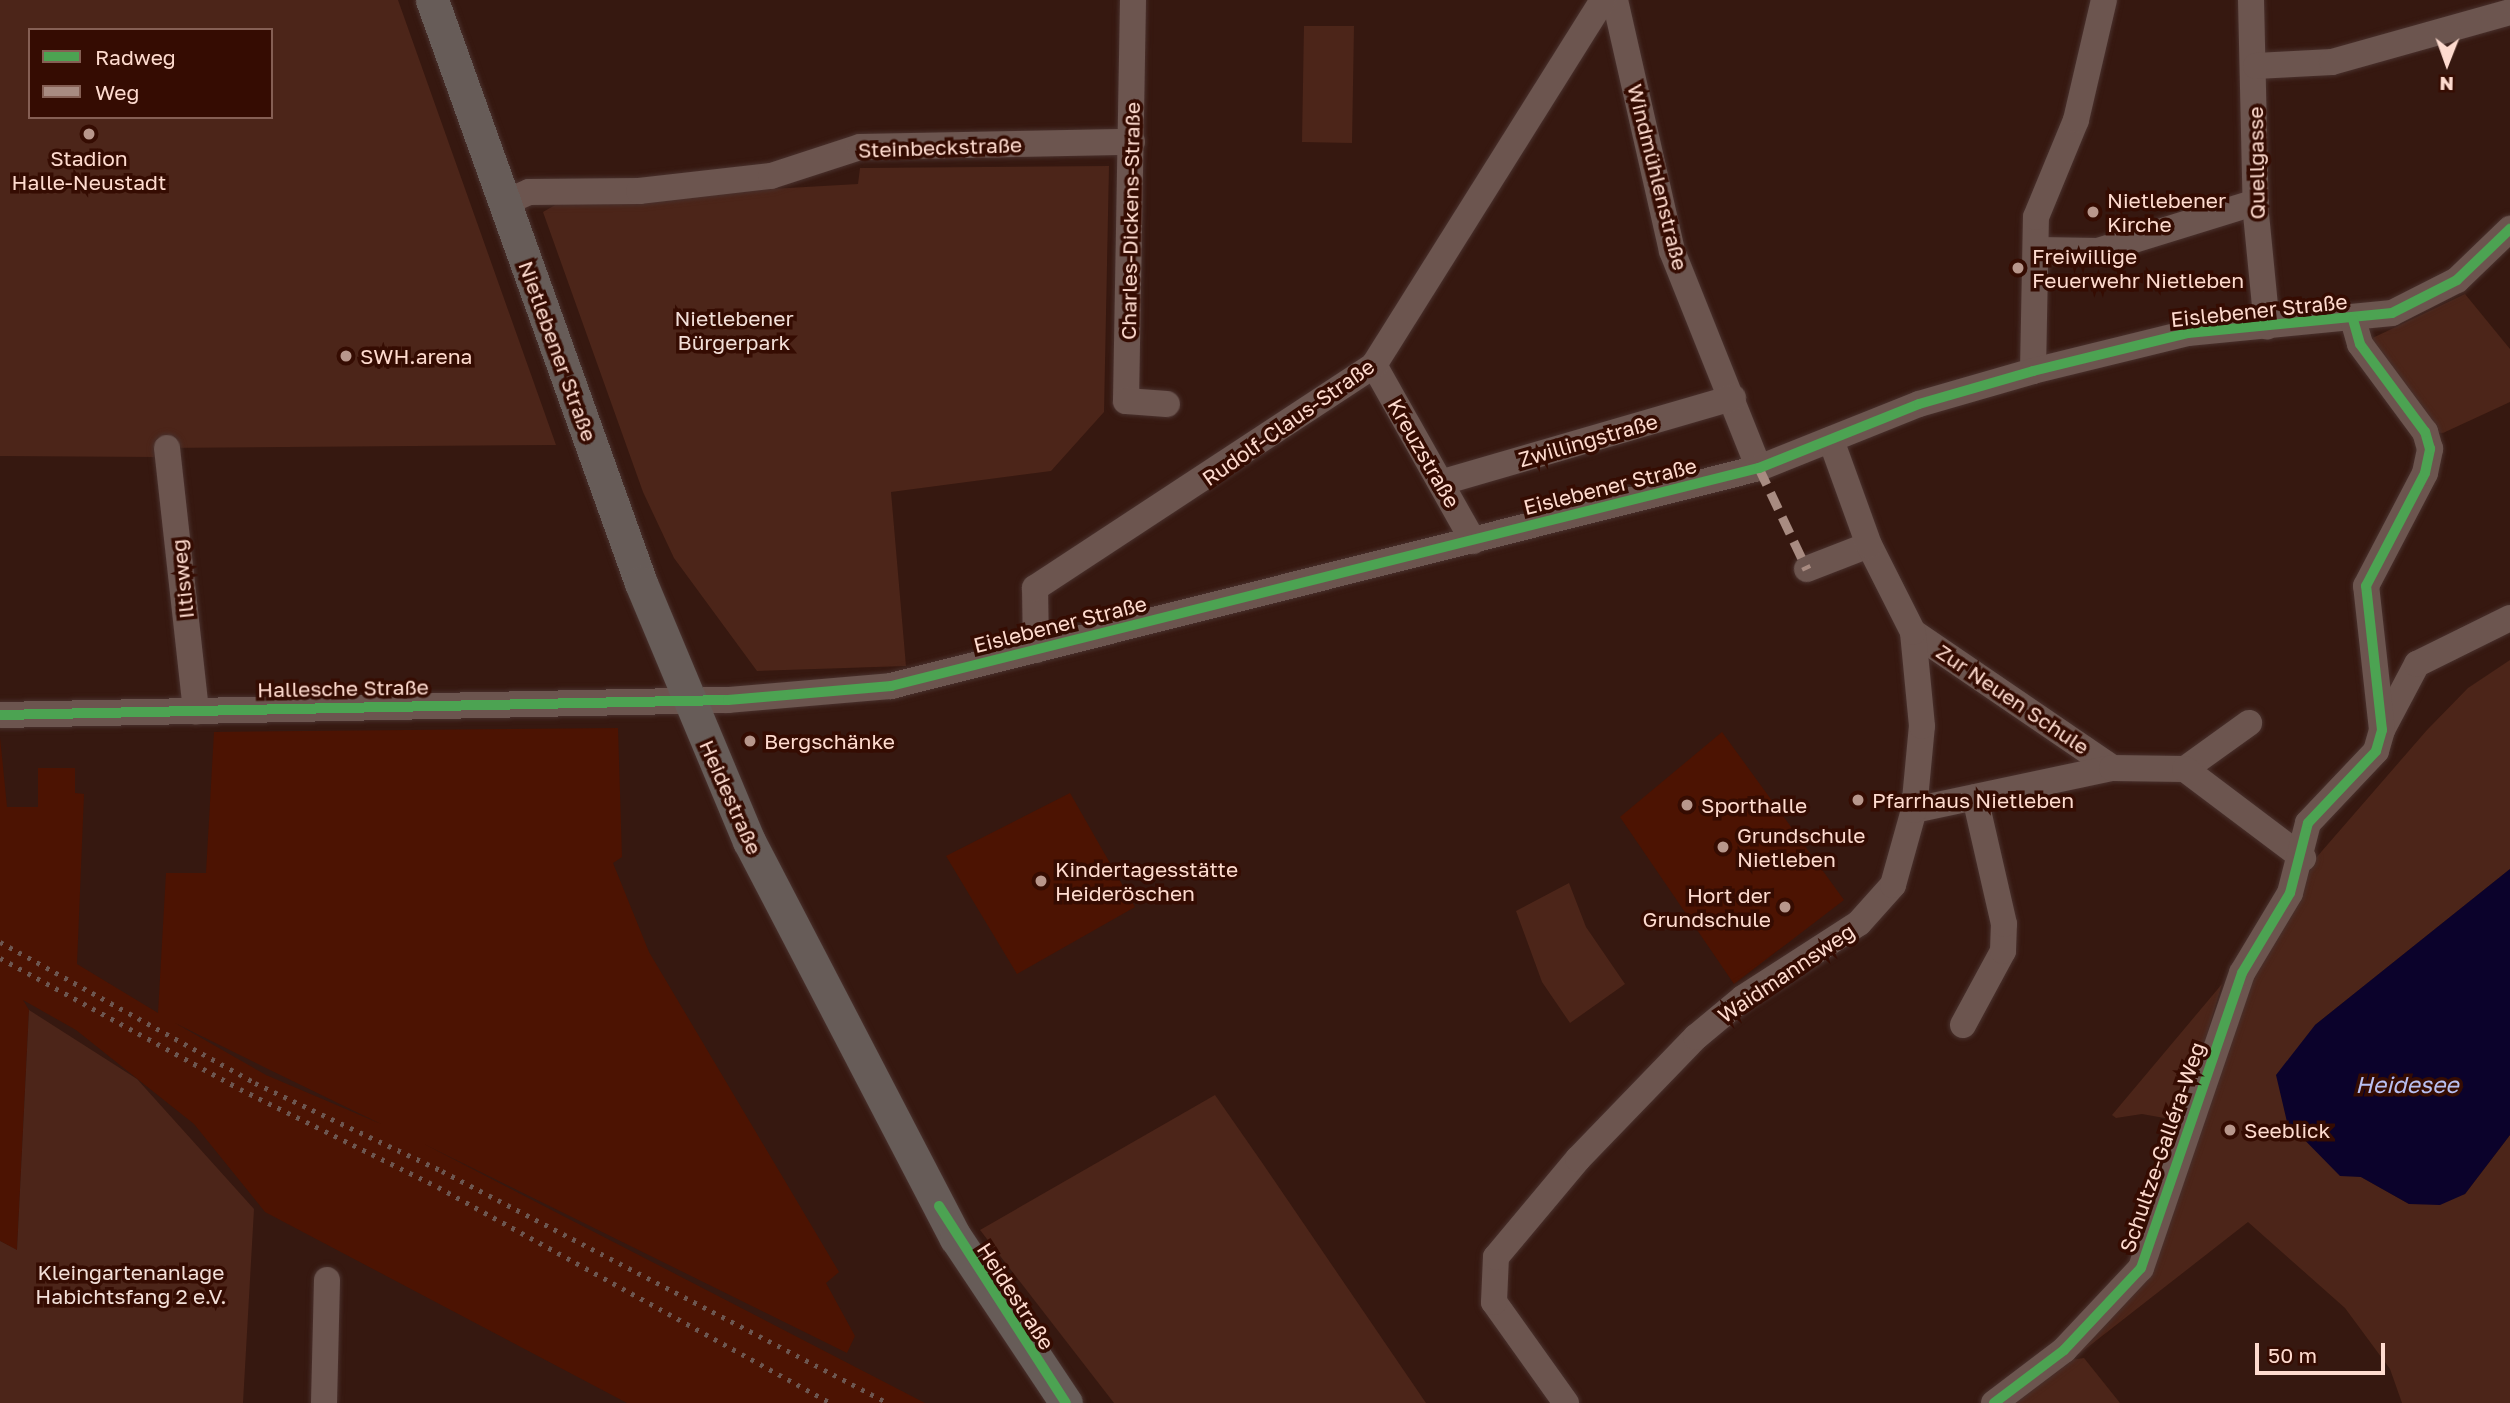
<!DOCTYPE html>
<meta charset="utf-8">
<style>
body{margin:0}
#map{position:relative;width:2510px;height:1403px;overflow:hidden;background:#361810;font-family:"Golos Text",sans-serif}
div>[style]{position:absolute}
.built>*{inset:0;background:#4c1302}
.green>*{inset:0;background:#4c2519}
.water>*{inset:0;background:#0b022b}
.roads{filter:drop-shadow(0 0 2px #49312d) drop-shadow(0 0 2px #49312d)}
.minor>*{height:26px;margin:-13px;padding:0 13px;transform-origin:13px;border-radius:13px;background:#6c554f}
.major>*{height:33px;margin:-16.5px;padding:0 16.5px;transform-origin:16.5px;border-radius:16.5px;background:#675c58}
.rail>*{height:5px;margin-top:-2.5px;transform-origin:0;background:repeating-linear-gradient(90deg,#6d5751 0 3.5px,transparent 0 10.5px)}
.quiet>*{height:9px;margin-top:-4.5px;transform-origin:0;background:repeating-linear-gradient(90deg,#a88b81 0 18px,transparent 0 27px)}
.cycleway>*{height:10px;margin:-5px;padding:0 5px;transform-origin:5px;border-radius:5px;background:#4ca352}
.dots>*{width:19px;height:19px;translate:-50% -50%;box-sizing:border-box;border:4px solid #350c02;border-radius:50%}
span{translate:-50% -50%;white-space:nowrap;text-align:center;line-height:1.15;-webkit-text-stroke:7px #350c02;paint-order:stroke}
.street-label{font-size:21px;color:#fedbcf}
.poi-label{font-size:21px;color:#fedbcf}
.left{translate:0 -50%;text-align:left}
.right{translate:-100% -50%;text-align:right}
.park-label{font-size:21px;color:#f2dfd8}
.water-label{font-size:23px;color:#b9c0f2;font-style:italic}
.legend{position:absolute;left:28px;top:28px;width:245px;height:91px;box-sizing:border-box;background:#350c02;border:2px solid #855f54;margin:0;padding:9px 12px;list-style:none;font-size:21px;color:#fedbcf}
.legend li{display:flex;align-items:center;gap:14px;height:35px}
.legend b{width:35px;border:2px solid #855f54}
.north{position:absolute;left:2412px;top:28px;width:70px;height:70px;-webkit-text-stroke:5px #350c02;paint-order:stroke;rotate:181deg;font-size:19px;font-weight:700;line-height:28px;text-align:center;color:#fedbcf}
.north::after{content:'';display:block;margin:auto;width:24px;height:32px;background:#fedbcf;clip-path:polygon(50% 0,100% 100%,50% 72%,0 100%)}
.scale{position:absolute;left:2255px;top:1343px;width:130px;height:32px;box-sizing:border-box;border:4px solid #fedbcf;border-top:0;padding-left:9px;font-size:21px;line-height:24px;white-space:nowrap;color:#fedbcf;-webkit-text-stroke:5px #350c02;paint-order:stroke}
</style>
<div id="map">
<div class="built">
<div style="clip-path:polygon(evenodd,618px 728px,622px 857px,613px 863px,649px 952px,839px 1272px,826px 1283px,855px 1336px,847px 1353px,424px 1144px,925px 1403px,627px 1403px,265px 1212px,194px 1124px,76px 1030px,23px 1000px,29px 1010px,17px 1250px,0 1241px,0 737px,7px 807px,38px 807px,38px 768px,75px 768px,75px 793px,84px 794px,77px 964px,158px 1013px,166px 873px,206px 873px,214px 732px,618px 728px,175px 1023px,270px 1070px,381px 1124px,266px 1075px,175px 1023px)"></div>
<div style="clip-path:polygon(1722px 732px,1844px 900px,1734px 984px,1620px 817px)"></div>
<div style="clip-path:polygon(1070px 793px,1135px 907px,1017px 974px,946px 856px)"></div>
</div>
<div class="green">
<div style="clip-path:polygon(evenodd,0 0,398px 0,556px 445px,159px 448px,157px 457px,0 456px,0 0,30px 30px,271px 30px,271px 117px,30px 117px,30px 30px)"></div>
<div style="clip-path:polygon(1304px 26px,1354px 26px,1352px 143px,1302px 142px)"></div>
<div style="clip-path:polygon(1109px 166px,1104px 412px,1051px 471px,891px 492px,906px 666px,757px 671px,674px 558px,643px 492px,543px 212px,562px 201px,858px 184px,860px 168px)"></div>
<div style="clip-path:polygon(2465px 294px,2510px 349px,2510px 402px,2443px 433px,2425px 432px,2360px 344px)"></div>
<div style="clip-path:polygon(2510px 660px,2510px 869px,2315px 1025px,2361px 1177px,2409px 1204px,2465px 1194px,2510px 1135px,2510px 1403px,2402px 1403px,2390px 1369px,2345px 1308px,2248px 1222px,2079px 1354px,2077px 1347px,2145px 1273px,2257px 969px,2292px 915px,2315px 859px,2427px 730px,2468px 688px)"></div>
<div style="clip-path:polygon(1569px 883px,1586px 927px,1625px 984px,1570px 1023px,1542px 982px,1516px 911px)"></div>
<div style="clip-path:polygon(2222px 984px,2181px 1121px,2142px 1114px,2116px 1118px,2112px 1115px)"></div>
<div style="clip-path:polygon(29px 1010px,137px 1079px,254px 1209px,243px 1403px,0 1403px,0 1241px,17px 1250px)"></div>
<div style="clip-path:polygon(1215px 1095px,1263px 1164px,1426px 1403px,1114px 1403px,980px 1230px)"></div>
<div style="clip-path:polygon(2084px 1358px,2120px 1403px,2004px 1403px,2056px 1362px)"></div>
</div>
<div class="water">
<div style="clip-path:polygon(2510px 869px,2510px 1135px,2465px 1194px,2440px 1205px,2409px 1204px,2361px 1177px,2340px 1176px,2287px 1122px,2276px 1075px,2315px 1025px)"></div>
</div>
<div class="roads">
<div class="minor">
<div style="left:1133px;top:0;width:401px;rotate:91deg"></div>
<div style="left:1126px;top:401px;width:41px;rotate:4.2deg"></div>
<div style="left:1615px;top:0;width:257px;rotate:77.2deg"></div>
<div style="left:1672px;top:251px;width:234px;rotate:68.2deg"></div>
<div style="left:2251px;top:0;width:214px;rotate:88.7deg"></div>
<div style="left:2256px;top:214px;width:113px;rotate:84.4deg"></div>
<div style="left:2256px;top:66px;width:76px;rotate:-3deg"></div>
<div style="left:2332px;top:62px;width:185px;rotate:-15.7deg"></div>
<div style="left:504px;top:203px;width:27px;rotate:-24deg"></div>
<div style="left:529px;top:192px;width:110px;rotate:-0.5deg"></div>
<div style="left:639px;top:191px;width:133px;rotate:-6.5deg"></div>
<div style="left:771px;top:176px;width:94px;rotate:-18deg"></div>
<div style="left:860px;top:147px;width:272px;rotate:-1.1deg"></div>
<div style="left:2040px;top:250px;width:58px;rotate:1deg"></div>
<div style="left:2098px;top:251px;width:165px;rotate:-17.2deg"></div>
<div style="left:1374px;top:365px;width:202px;rotate:60.6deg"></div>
<div style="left:2033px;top:371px;width:154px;rotate:-88.9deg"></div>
<div style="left:2036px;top:217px;width:105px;rotate:-67.6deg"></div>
<div style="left:2076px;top:120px;width:123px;rotate:-76.9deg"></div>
<div style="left:167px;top:448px;width:265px;rotate:83.7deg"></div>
<div style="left:1443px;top:482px;width:302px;rotate:-16.2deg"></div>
<div style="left:1807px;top:569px;width:66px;rotate:-21.2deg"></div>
<div style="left:1913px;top:632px;width:241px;rotate:34.3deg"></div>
<div style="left:1036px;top:650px;width:62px;rotate:-90.9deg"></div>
<div style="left:1035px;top:588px;width:406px;rotate:-33.3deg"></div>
<div style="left:1374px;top:365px;width:431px;rotate:-57.9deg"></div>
<div style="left:0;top:715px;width:728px;rotate:-1.18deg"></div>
<div style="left:728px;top:700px;width:164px;rotate:-4.9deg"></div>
<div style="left:891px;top:686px;width:895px;rotate:-14.1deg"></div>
<div style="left:1759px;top:468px;width:172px;rotate:-21.8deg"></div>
<div style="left:1919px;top:404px;width:119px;rotate:-16.1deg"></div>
<div style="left:2033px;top:371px;width:160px;rotate:-13.8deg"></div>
<div style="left:2188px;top:333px;width:205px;rotate:-5.6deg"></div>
<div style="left:2392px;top:313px;width:73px;rotate:-26.9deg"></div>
<div style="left:2457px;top:280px;width:74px;rotate:-43.9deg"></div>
<div style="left:2382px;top:730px;width:75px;rotate:-62.1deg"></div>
<div style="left:2417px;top:664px;width:104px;rotate:-26.3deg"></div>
<div style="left:2185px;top:769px;width:79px;rotate:-35.7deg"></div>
<div style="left:1914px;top:810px;width:202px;rotate:-12deg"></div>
<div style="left:2112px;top:768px;width:73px;rotate:0.8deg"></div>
<div style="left:2185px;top:769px;width:148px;rotate:37deg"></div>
<div style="left:1963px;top:1025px;width:84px;rotate:-61.6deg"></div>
<div style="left:2003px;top:951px;width:27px;rotate:-88deg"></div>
<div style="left:2004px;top:924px;width:130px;rotate:-102.9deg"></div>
<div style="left:324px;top:1403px;width:123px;rotate:-88.6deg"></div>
<div style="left:1566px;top:1403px;width:124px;rotate:-125.5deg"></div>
<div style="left:1494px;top:1302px;width:45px;rotate:-87.5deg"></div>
<div style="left:1496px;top:1257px;width:128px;rotate:-50.1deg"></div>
<div style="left:1578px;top:1159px;width:170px;rotate:-46deg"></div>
<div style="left:1696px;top:1037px;width:61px;rotate:-39.7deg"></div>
<div style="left:1743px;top:998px;width:138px;rotate:-32.9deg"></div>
<div style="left:1859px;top:923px;width:51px;rotate:-48.2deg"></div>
<div style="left:1893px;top:885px;width:78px;rotate:-74.4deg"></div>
<div style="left:1914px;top:810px;width:84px;rotate:-84.6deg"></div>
<div style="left:1922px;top:726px;width:94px;rotate:-95.5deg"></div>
<div style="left:1913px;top:632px;width:97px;rotate:-116.8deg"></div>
<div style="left:1869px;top:545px;width:112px;rotate:-109.9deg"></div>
<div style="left:1994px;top:1403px;width:88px;rotate:-37.1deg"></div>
<div style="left:2064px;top:1350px;width:112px;rotate:-46.8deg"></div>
<div style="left:2141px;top:1268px;width:312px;rotate:-71.1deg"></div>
<div style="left:2242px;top:973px;width:93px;rotate:-59deg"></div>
<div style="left:2290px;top:893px;width:72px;rotate:-75.6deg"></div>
<div style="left:2308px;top:823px;width:99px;rotate:-46.6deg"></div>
<div style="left:2376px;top:751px;width:22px;rotate:-74deg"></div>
<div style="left:2382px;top:730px;width:145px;rotate:-96.3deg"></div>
<div style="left:2366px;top:586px;width:127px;rotate:-62.4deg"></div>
<div style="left:2425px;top:473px;width:25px;rotate:-78deg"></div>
<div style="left:2430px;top:449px;width:18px;rotate:-106deg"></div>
<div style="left:2425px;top:432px;width:109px;rotate:-126.5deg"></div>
<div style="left:2360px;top:344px;width:25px;rotate:-106deg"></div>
</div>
<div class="major">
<div style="left:432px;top:0;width:619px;rotate:70.28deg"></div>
<div style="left:641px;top:583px;width:280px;rotate:67.3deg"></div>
<div style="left:749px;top:841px;width:448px;rotate:62.5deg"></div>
<div style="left:956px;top:1238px;width:198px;rotate:56.3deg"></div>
</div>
</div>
<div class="rail">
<div style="left:0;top:942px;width:291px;rotate:28.9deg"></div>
<div style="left:255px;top:1083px;width:207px;rotate:25.2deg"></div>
<div style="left:442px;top:1171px;width:503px;rotate:27.48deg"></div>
<div style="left:0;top:958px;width:273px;rotate:28.6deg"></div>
<div style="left:240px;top:1089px;width:221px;rotate:26.3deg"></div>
<div style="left:438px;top:1187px;width:448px;rotate:28.8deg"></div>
</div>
<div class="quiet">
<div style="left:1759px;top:468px;width:112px;rotate:64.6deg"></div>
</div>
<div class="cycleway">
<div style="left:0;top:715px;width:728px;rotate:-1.18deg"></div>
<div style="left:728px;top:700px;width:164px;rotate:-4.9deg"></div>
<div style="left:891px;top:686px;width:895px;rotate:-14.1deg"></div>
<div style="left:1759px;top:468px;width:172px;rotate:-21.8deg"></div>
<div style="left:1919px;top:404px;width:119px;rotate:-16.1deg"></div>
<div style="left:2033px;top:371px;width:160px;rotate:-13.8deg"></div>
<div style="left:2188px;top:333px;width:205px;rotate:-5.6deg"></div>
<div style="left:2392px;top:313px;width:73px;rotate:-26.9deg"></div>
<div style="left:2457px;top:280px;width:74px;rotate:-43.9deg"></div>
<div style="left:939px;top:1206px;width:234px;rotate:57.2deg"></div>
<div style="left:1994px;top:1403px;width:88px;rotate:-37.1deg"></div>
<div style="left:2064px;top:1350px;width:112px;rotate:-46.8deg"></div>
<div style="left:2141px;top:1268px;width:312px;rotate:-71.1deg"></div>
<div style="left:2242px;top:973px;width:93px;rotate:-59deg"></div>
<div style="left:2290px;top:893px;width:72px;rotate:-75.6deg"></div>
<div style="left:2308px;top:823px;width:99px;rotate:-46.6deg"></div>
<div style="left:2376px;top:751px;width:22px;rotate:-74deg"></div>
<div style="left:2382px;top:730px;width:145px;rotate:-96.3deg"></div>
<div style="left:2366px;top:586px;width:127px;rotate:-62.4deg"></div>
<div style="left:2425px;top:473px;width:25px;rotate:-78deg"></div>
<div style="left:2430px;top:449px;width:18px;rotate:-106deg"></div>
<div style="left:2425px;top:432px;width:109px;rotate:-126.5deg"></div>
<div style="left:2360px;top:344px;width:25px;rotate:-106deg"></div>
</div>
<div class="dots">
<div style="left:89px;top:134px;background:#b8978c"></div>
<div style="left:2093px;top:212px;background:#b8978c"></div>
<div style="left:2018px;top:268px;background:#b8978c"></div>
<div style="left:346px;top:356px;background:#b8978c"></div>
<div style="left:750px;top:741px;background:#b8978c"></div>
<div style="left:1858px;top:800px;background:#b8978c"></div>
<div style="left:1687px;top:805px;background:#b8978c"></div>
<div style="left:1723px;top:847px;background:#b8978c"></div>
<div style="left:1041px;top:881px;background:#b8978c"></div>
<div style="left:1785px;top:907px;background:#b8978c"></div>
<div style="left:2230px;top:1130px;background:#b8978c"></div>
</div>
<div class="street-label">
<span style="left:940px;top:147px;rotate:-2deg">Steinbeckstraße</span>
<span style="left:2256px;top:163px;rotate:-91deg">Quellgasse</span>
<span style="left:1658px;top:177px;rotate:76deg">Windmühlenstraße</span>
<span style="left:1130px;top:221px;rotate:-89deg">Charles-Dickens-Straße</span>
<span style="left:2259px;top:310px;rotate:-6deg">Eislebener Straße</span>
<span style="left:558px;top:351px;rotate:70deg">Nietlebener Straße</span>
<span style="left:1288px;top:422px;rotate:-35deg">Rudolf-Claus-Straße</span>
<span style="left:1588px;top:440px;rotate:-16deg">Zwillingstraße</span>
<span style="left:1424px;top:453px;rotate:60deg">Kreuzstraße</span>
<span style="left:1610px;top:486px;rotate:-14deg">Eislebener Straße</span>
<span style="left:182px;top:579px;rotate:-96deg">Iltisweg</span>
<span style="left:1060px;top:624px;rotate:-14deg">Eislebener Straße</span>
<span style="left:343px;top:688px;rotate:-1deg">Hallesche Straße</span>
<span style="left:2013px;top:699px;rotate:34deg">Zur Neuen Schule</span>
<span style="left:731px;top:797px;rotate:66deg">Heidestraße</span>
<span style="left:1786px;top:973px;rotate:-34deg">Waidmannsweg</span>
<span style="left:2162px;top:1147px;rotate:-71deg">Schultze-Galléra-Weg</span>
<span style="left:1016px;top:1296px;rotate:57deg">Heidestraße</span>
</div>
<div class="poi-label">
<span style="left:89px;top:170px">Stadion<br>Halle-Neustadt</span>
<span class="left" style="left:2107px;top:212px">Nietlebener<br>Kirche</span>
<span class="left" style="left:2032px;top:268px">Freiwillige<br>Feuerwehr Nietleben</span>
<span class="left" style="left:360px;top:356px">SWH.arena</span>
<span class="left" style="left:764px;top:741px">Bergschänke</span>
<span class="left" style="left:1872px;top:800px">Pfarrhaus Nietleben</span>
<span class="left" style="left:1701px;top:805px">Sporthalle</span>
<span class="left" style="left:1737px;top:847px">Grundschule<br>Nietleben</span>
<span class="left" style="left:1055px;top:881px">Kindertagesstätte<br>Heideröschen</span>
<span class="right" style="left:1771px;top:907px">Hort der<br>Grundschule</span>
<span class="left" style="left:2244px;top:1130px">Seeblick</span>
</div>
<div class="park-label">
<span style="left:734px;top:330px">Nietlebener<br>Bürgerpark</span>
<span style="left:131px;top:1284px">Kleingartenanlage<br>Habichtsfang 2 e.V.</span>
</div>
<div class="water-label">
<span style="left:2407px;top:1084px">Heidesee</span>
</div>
<ul class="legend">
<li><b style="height:9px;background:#4ca352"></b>Radweg</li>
<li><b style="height:9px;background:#a88b81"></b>Weg</li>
</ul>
<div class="north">N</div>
<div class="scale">50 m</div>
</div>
